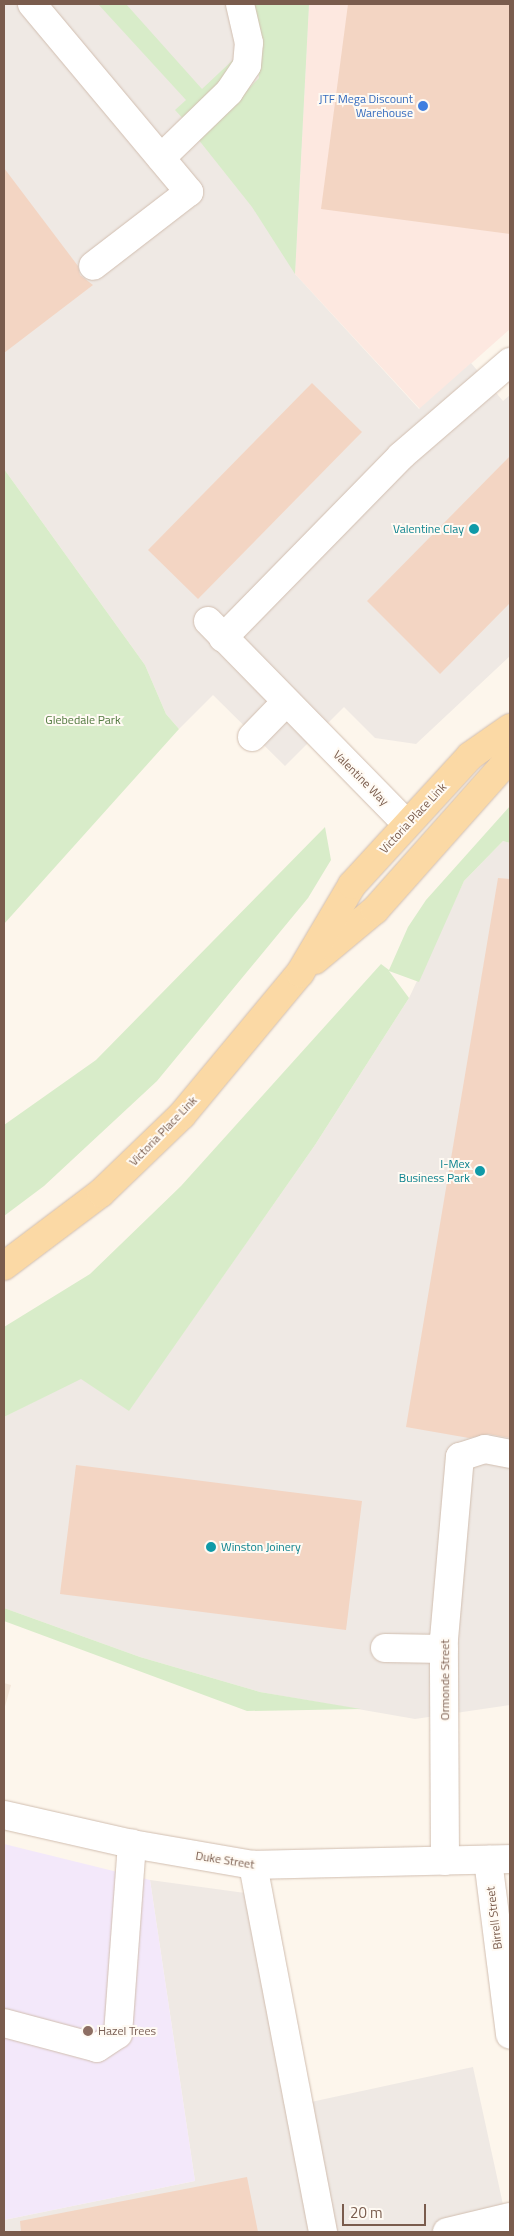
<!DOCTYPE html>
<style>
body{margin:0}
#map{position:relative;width:514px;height:2236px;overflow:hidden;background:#fdf6ec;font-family:"Titillium Web",sans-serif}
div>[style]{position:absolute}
.residential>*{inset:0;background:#f5e8da}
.commercial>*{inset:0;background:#fde8e0}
.industrial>*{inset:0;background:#efe9e4}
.education>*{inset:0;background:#f3e8fa}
.green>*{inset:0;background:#d8ecc9}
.building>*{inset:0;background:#f3d5c3}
.roads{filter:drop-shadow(0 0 1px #d1beb0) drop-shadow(0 0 1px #d1beb0)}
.minor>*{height:28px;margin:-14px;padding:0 14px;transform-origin:14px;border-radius:14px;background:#fff}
.major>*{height:28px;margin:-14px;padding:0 14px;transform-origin:14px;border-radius:14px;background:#fbd9a5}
.dots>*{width:14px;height:14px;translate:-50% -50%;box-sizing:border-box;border:2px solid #fffaf3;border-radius:50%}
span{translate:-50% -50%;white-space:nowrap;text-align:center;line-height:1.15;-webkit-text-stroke:4px #fffaf3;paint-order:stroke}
.shop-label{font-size:12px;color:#366cbe}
.right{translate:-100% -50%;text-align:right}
.culture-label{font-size:12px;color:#0d838f}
.left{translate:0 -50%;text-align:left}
.park-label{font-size:12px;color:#537a41}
.street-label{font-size:12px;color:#7a5c4d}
.education-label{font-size:12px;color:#785e54}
.frame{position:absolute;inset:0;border:5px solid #7a5c4d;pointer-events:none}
.scale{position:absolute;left:342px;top:2204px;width:84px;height:22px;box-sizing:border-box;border:2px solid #7a5c4d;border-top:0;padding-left:6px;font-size:15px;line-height:18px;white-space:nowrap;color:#7a5c4d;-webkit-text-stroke:4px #fffaf3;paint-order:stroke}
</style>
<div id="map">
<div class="residential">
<div style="clip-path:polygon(4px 1683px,11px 1685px,4px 1710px)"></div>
</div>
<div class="commercial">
<div style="clip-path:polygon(309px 4px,510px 4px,510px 329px,420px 409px,295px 274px)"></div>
</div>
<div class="industrial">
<div style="clip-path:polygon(4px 4px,309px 4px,295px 274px,419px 409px,471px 363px,503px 401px,510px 395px,510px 656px,416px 744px,375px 738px,344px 707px,285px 766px,213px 695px,179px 729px,166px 714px,145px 665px,4px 469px)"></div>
<div style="clip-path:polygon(503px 841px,510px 843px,510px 1705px,415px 1719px,260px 1692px,140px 1657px,4px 1608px,4px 1417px,81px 1378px,129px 1410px,315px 1145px,409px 998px,464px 881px)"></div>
<div style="clip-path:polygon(150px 1880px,274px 1897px,311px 2102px,473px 2067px,509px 2232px,4px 2232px,4px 2220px,195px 2181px)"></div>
</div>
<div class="education">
<div style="clip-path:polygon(4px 1844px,150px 1880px,195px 2181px,4px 2220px)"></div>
</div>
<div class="green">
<div style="clip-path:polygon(98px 4px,126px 4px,202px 89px,236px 57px,234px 67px,187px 123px,175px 110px,186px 100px)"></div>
<div style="clip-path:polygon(251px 4px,309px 4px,295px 274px,252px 207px,198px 139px,259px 78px)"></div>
<div style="clip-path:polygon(4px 469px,145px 665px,166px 714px,179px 729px,4px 924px)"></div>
<div style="clip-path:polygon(510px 806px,510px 843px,503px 841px,464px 881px,419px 982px,389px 971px,409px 998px,315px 1145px,129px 1411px,81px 1379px,4px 1417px,4px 1327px,90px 1274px,181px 1186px,381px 964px,389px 970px,408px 927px,426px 900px)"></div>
<div style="clip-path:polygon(325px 827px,331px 860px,308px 898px,157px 1081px,44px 1186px,4px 1216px,4px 1125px,96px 1060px)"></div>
<div style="clip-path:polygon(4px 1608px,140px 1657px,260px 1692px,361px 1709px,247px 1711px,4px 1621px)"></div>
</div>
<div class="building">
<div style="clip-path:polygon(348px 4px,510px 4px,510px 234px,321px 209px)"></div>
<div style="clip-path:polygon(4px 168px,78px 266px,80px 275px,93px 285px,4px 353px)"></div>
<div style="clip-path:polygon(312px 383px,362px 432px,198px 599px,148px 550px)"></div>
<div style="clip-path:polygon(510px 456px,510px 603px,440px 674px,367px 601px)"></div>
<div style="clip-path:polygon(498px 878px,510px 879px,510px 1438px,488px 1434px,469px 1438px,406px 1427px)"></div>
<div style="clip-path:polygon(76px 1465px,362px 1501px,346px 1630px,60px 1594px)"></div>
<div style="clip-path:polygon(247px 2177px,258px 2232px,21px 2232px,20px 2221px)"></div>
</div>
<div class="roads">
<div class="minor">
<div style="left:32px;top:4px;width:245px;rotate:50.1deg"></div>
<div style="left:189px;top:192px;width:121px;rotate:142.4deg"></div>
<div style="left:161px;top:158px;width:95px;rotate:-44.1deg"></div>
<div style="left:229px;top:92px;width:32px;rotate:-56deg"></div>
<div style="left:247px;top:65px;width:22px;rotate:-85deg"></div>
<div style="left:249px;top:43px;width:40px;rotate:-103deg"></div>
<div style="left:208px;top:621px;width:283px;rotate:45.6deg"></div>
<div style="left:223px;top:638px;width:255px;rotate:-45.6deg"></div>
<div style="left:401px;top:456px;width:144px;rotate:-40.8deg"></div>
<div style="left:252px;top:737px;width:49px;rotate:-45.8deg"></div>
<div style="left:385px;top:1648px;width:59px;rotate:1deg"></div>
<div style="left:4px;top:1815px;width:131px;rotate:12.8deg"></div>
<div style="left:132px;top:1844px;width:123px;rotate:9.8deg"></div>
<div style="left:253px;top:1865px;width:257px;rotate:-1.3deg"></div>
<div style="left:488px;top:1860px;width:176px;rotate:82.8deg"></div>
<div style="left:445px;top:1861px;width:222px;rotate:-90.3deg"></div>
<div style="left:444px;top:1639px;width:183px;rotate:-85deg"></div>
<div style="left:460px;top:1457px;width:26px;rotate:-18deg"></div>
<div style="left:485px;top:1449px;width:25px;rotate:11deg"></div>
<div style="left:253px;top:1865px;width:374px;rotate:79.2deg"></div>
<div style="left:4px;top:2023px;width:96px;rotate:15deg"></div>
<div style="left:97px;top:2048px;width:25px;rotate:-34deg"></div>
<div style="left:118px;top:2034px;width:191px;rotate:-85.8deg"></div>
<div style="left:447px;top:2232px;width:65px;rotate:-13.4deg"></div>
</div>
<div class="major">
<div style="left:315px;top:960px;width:78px;rotate:-39.8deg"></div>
<div style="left:375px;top:910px;width:203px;rotate:-48.4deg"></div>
<div style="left:4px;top:1266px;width:121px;rotate:-37deg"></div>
<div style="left:101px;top:1193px;width:112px;rotate:-43.9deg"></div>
<div style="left:182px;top:1115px;width:185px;rotate:-50.3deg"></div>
<div style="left:300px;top:973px;width:102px;rotate:-59.4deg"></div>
<div style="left:352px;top:885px;width:175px;rotate:-47.5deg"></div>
<div style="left:470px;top:756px;width:49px;rotate:-35deg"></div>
</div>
</div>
<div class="dots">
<div style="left:423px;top:106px;background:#3f7fe0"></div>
<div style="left:474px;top:529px;background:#0f9aa8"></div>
<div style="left:480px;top:1171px;background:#0f9aa8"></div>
<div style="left:211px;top:1547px;background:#0f9aa8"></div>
<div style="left:88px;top:2031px;background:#8d6e63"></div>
</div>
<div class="shop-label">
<span class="right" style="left:413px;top:106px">JTF Mega Discount<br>Warehouse</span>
</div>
<div class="culture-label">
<span class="right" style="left:464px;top:529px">Valentine Clay</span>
<span class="right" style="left:470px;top:1171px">I-Mex<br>Business Park</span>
<span class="left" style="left:221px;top:1547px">Winston Joinery</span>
</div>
<div class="park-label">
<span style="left:83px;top:720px">Glebedale Park</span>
</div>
<div class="street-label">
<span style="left:361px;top:778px;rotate:45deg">Valentine Way</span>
<span style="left:413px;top:818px;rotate:-47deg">Victoria Place Link</span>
<span style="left:163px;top:1131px;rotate:-46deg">Victoria Place Link</span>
<span style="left:445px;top:1680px;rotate:-90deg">Ormonde Street</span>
<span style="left:225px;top:1860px;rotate:9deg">Duke Street</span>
<span style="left:494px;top:1918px;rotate:-97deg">Birrell Street</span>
</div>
<div class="education-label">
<span class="left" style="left:98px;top:2031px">Hazel Trees</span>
</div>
<div class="frame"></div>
<div class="scale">20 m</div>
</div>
